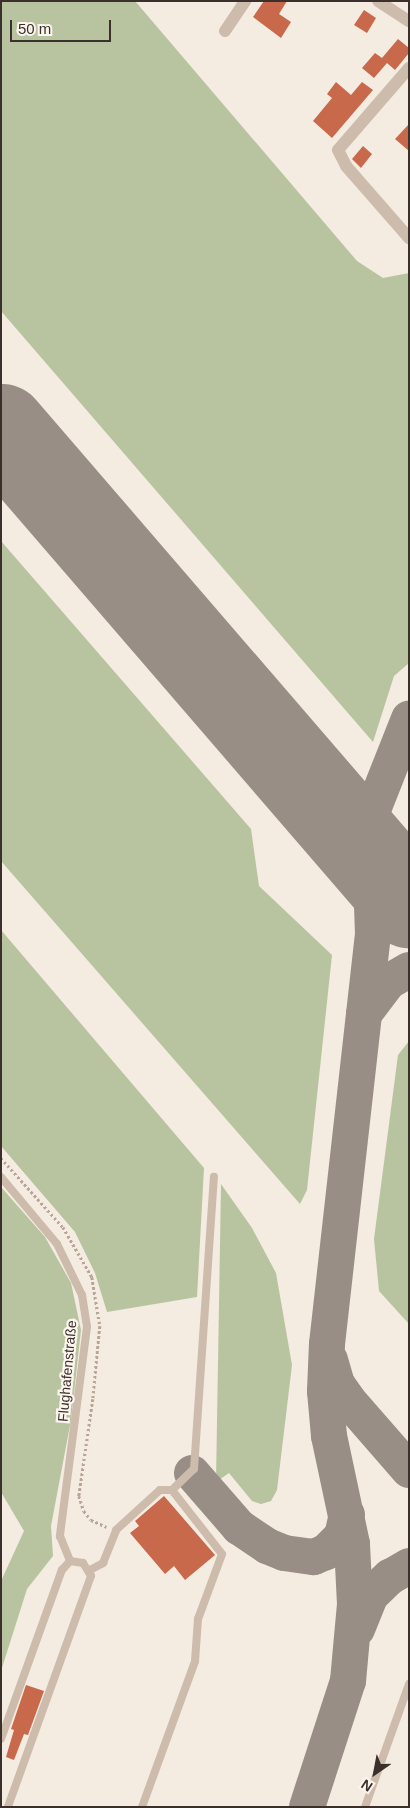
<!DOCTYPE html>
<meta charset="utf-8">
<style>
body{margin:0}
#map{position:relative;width:410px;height:1808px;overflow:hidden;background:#f4ebe1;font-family:Helvetica,sans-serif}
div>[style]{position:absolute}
.green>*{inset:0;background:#b8c4a0}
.taxiway>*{height:36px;margin:-18px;padding:0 18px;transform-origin:18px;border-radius:18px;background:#988e86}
.runway>*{height:91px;margin:-45.5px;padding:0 45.5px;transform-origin:45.5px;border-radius:45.5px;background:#988e86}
.building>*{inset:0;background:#c8694b}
.path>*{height:2.5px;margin-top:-1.25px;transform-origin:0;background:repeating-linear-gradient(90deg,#b9a596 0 2.5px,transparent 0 5px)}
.service>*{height:8px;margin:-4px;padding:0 4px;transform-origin:4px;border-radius:4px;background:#cdbbac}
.minor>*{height:12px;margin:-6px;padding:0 6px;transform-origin:6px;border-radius:6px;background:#cdbbac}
span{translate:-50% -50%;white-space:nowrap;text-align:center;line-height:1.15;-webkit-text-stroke:4.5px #fbf5ee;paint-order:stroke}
.street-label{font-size:14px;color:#3b302b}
.frame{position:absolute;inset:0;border:2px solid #3b302b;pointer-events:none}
.north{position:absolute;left:350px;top:1748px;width:50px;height:50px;-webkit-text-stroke:4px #fbf5ee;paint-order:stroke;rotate:213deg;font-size:14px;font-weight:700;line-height:20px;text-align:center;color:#3b302b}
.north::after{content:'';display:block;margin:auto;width:18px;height:22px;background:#3b302b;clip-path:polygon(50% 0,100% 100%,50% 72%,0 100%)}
.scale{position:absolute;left:10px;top:20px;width:101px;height:22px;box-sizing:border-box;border:2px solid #3b302b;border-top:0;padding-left:6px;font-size:15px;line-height:18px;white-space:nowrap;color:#3b302b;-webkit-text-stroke:4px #fbf5ee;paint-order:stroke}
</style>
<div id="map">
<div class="green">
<div style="clip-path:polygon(1px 1px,135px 1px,357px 261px,383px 278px,409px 273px,409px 663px,394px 676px,373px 742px,1px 311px)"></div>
<div style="clip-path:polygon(1px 541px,251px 829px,259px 886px,332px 955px,307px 1190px,300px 1204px,1px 861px)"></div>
<div style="clip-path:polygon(1px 930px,204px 1168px,197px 1297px,107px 1312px,95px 1273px,75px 1232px,1px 1146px)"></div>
<div style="clip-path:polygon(409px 1041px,409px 1324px,379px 1291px,374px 1239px,398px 1055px)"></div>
<div style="clip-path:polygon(221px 1184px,252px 1228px,276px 1273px,292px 1365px,277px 1490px,271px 1501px,261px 1504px,252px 1501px,229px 1473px,216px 1482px)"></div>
<div style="clip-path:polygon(1px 1187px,45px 1237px,71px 1283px,81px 1330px,71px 1420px,51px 1526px,53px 1556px,27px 1589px,1px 1671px,1px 1581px,24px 1531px,1px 1492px)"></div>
</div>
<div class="taxiway">
<div style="left:359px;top:845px;width:136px;rotate:-68.4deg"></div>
<div style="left:364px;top:1014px;width:40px;rotate:-53deg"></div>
<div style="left:388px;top:982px;width:24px;rotate:-30deg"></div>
<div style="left:330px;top:1360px;width:25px;rotate:74deg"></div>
<div style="left:337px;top:1384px;width:19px;rotate:55deg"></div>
<div style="left:348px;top:1400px;width:93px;rotate:48.9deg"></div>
<div style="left:192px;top:1473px;width:72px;rotate:49deg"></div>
<div style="left:239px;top:1527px;width:34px;rotate:34deg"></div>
<div style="left:267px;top:1546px;width:18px;rotate:22deg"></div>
<div style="left:284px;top:1553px;width:30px;rotate:8deg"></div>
<div style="left:314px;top:1557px;width:13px;rotate:-23deg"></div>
<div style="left:326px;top:1552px;width:23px;rotate:-45deg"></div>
<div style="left:342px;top:1536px;width:22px;rotate:-77deg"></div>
<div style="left:357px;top:1629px;width:35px;rotate:-68deg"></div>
<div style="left:370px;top:1596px;width:28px;rotate:-44deg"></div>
<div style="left:390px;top:1577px;width:22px;rotate:-30deg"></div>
<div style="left:307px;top:1807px;width:133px;rotate:-72deg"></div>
<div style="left:348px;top:1681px;width:77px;rotate:-84.8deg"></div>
<div style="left:355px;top:1604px;width:60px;rotate:-92.9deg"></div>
<div style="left:352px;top:1544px;width:110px;rotate:-102deg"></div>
<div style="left:329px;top:1436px;width:45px;rotate:-95.1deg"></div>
<div style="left:325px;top:1391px;width:47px;rotate:-87.6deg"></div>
<div style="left:327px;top:1344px;width:413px;rotate:-83.6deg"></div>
<div style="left:373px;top:934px;width:33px;rotate:-92deg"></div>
<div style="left:372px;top:901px;width:64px;rotate:-105.3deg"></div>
</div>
<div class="runway">
<div style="left:1px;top:429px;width:625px;rotate:49.22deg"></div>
</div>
<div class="building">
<div style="clip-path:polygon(264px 1px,287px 1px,279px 14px,291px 22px,281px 38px,253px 17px)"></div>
<div style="clip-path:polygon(364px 10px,376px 18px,367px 33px,354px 25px)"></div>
<div style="clip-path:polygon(398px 39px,409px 48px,409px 53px,395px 70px,387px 63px,374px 78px,362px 68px,375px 53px,382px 58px)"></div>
<div style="clip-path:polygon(336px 82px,351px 95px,362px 82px,373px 90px,332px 138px,313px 121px,332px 98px,327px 94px)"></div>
<div style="clip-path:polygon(409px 124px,409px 151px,395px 139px)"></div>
<div style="clip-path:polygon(363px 146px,372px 154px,361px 168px,352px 159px)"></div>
<div style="clip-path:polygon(164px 1496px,215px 1555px,185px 1580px,174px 1566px,165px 1574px,130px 1533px,139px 1526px,135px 1521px)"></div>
<div style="clip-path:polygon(26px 1685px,44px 1691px,28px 1735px,24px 1734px,14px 1760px,6px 1757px,14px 1730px,11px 1729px)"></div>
</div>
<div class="path">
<div style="left:1px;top:1158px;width:93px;rotate:48.1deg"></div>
<div style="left:63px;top:1227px;width:58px;rotate:59.9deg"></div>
<div style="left:92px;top:1277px;width:50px;rotate:80.7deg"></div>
<div style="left:100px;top:1326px;width:73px;rotate:95.5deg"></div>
<div style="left:93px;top:1399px;width:98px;rotate:98.2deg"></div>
<div style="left:79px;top:1496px;width:16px;rotate:72deg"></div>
<div style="left:84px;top:1511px;width:11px;rotate:52deg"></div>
<div style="left:91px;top:1520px;width:17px;rotate:24deg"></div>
</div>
<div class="service">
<div style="left:1px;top:1177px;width:87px;rotate:50.1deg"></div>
<div style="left:57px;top:1244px;width:57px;rotate:63.9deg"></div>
<div style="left:82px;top:1295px;width:32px;rotate:81deg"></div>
<div style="left:87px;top:1327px;width:211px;rotate:97.4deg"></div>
<div style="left:60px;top:1536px;width:27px;rotate:68deg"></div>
<div style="left:70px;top:1561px;width:13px;rotate:9deg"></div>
<div style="left:83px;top:1563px;width:15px;rotate:58deg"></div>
<div style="left:91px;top:1576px;width:245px;rotate:109.8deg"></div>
<div style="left:90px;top:1570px;width:15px;rotate:-28deg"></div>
<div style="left:103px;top:1563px;width:35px;rotate:-68deg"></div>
<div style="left:116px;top:1530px;width:59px;rotate:-42.3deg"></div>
<div style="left:160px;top:1490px;width:12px"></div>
<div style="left:1px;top:1739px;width:180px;rotate:-70.2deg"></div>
<div style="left:62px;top:1570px;width:12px;rotate:-48deg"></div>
<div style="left:142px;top:1807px;width:155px;rotate:-70deg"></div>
<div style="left:195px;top:1661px;width:42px;rotate:-85.9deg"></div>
<div style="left:198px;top:1619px;width:69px;rotate:-69.7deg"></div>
<div style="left:222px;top:1554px;width:81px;rotate:-128deg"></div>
<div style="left:172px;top:1490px;width:30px;rotate:-44deg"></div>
<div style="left:194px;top:1469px;width:293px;rotate:-86.1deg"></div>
<div style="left:365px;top:1807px;width:131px;rotate:-70.3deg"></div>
</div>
<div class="minor">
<div style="left:378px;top:1px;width:37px;rotate:33deg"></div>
<div style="left:225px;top:31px;width:36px;rotate:-56deg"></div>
<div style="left:409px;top:68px;width:108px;rotate:130.9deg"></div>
<div style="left:338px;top:150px;width:18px;rotate:63deg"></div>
<div style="left:346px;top:166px;width:96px;rotate:48.8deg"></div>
</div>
<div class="street-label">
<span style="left:67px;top:1371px;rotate:-85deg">Flughafenstraße</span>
</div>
<div class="frame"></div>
<div class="north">N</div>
<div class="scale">50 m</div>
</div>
